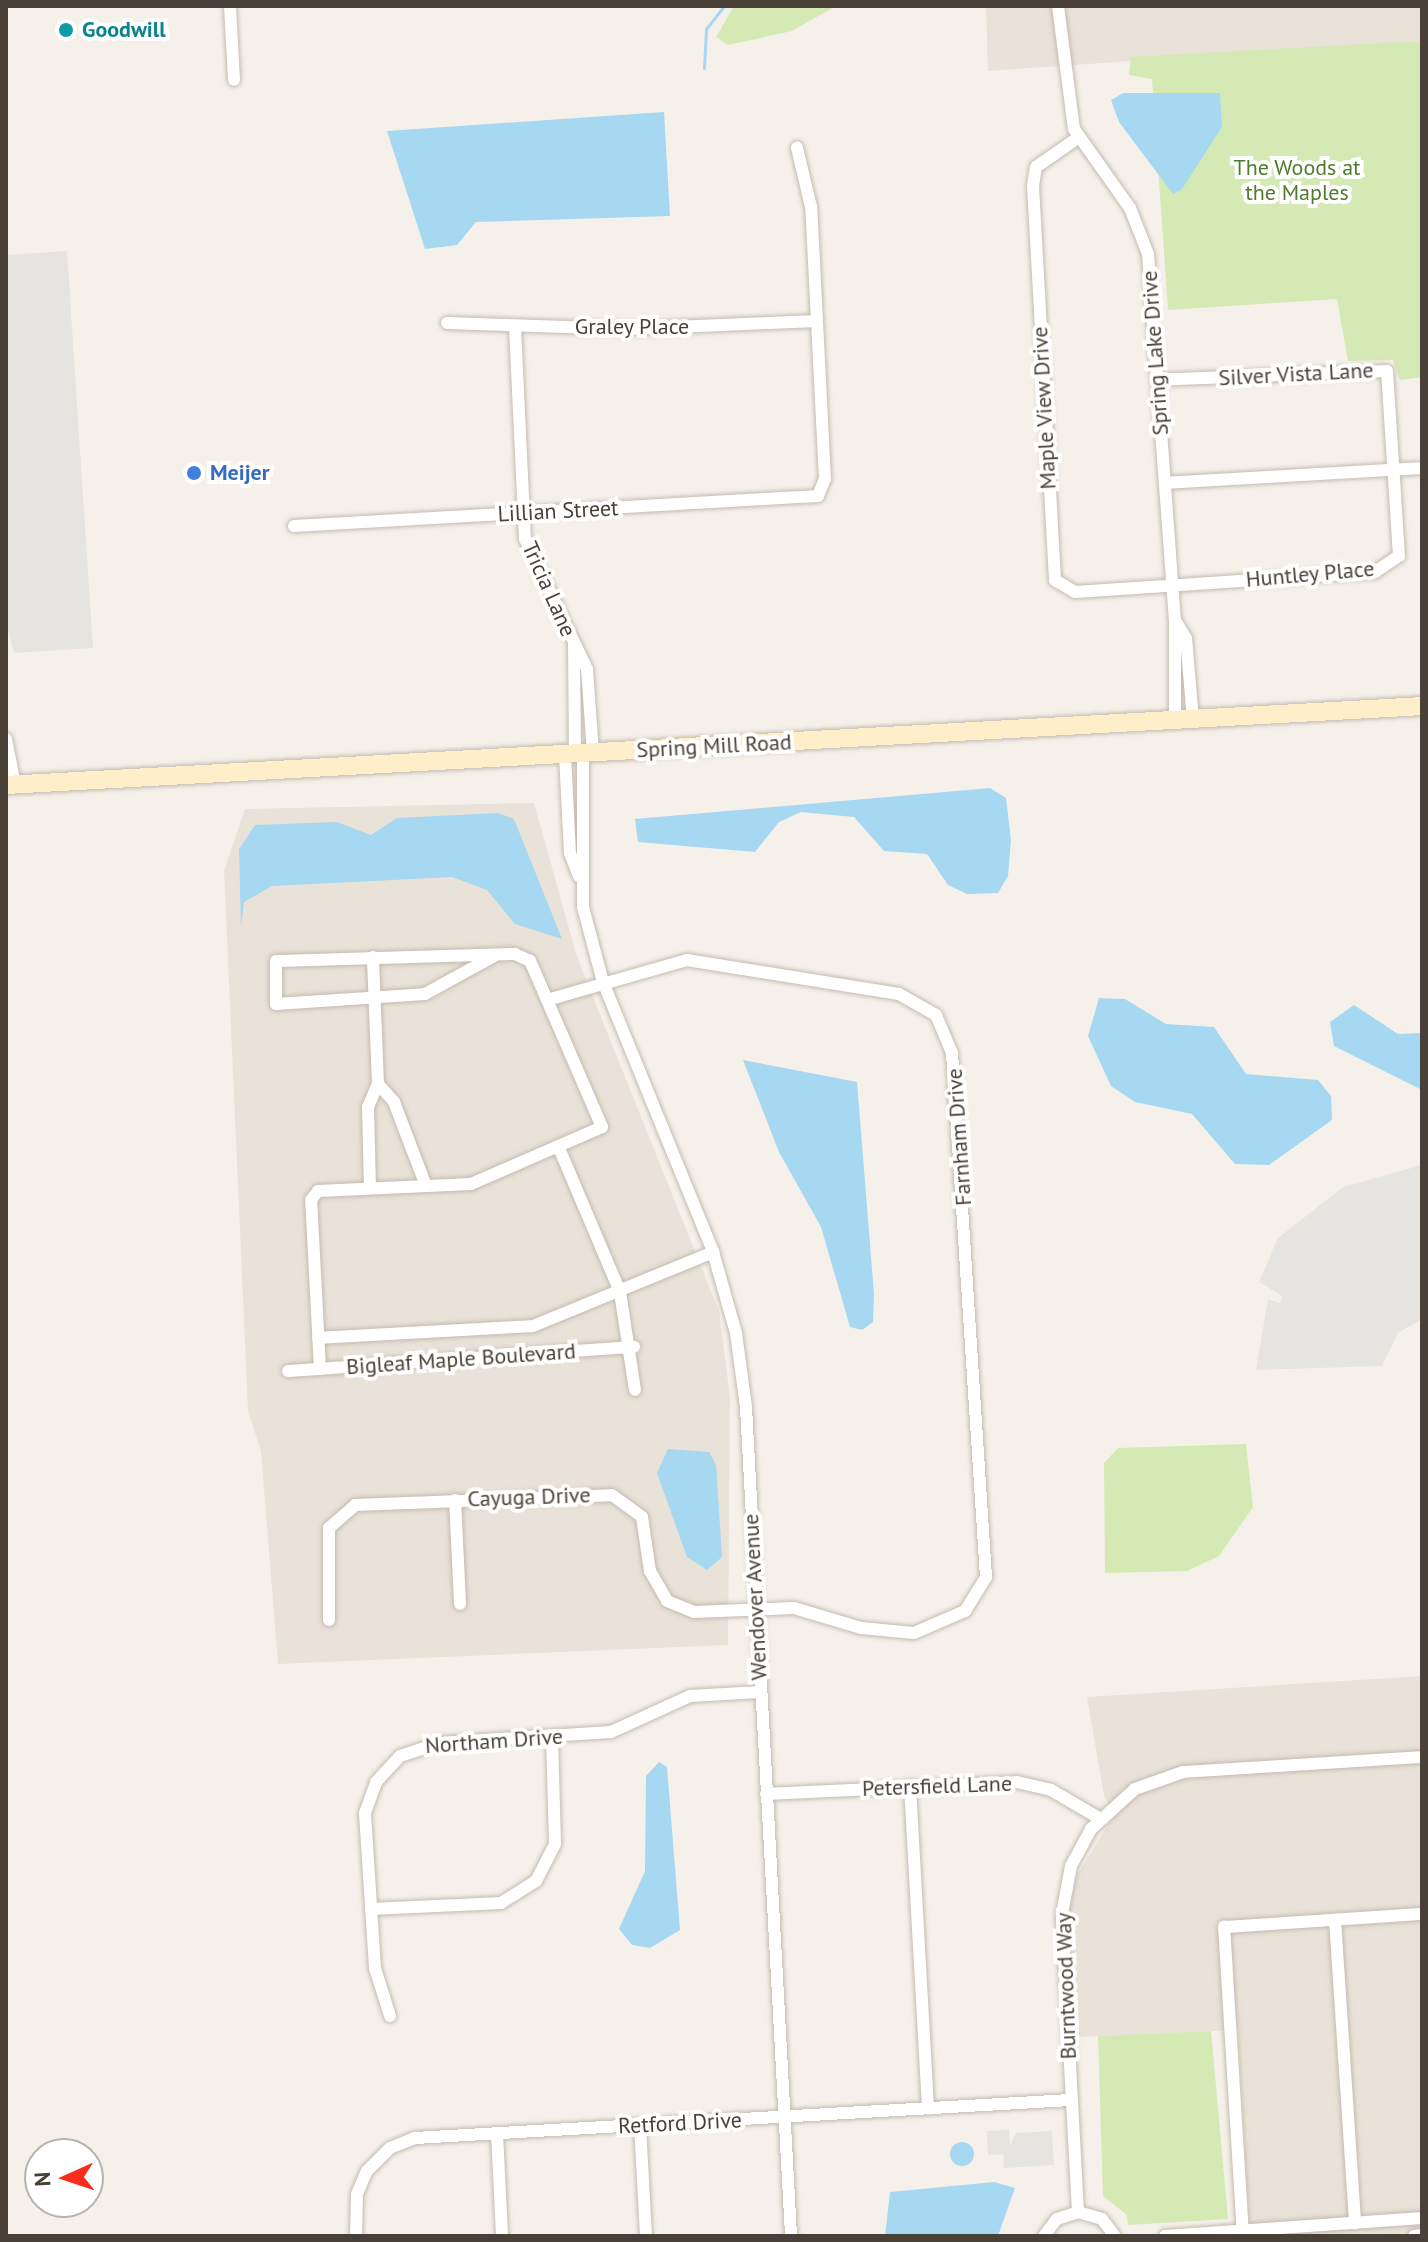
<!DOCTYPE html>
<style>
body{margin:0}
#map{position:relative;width:1428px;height:2242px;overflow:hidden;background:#f5f1ea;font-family:"PT Sans",sans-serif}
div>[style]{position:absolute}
.residential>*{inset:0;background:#e9e2d8}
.green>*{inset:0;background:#d4e9b3}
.parking>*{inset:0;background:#e6e4e1}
.water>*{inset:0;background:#a6d8f1}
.round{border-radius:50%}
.stream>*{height:3px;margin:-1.5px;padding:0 1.5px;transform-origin:1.5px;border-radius:1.5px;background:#a6d8f1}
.roads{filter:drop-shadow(0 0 2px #c3bbaf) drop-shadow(0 0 2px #c3bbaf)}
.street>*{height:12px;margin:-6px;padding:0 6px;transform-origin:6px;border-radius:6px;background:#fff}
.secondary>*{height:18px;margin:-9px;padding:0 9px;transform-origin:9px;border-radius:9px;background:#ffeeca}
.dots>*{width:22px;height:22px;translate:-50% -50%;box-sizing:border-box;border:4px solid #fff;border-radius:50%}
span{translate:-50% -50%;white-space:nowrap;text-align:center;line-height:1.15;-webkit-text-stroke:8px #fff;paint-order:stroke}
.culture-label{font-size:22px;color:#0d838f;font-weight:700}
.left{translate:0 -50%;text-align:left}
.park-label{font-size:22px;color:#4e7b2a}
.street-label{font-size:22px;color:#494138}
.shop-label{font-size:22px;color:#366cbe;font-weight:700}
.frame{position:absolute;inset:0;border:8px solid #494138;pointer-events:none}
.north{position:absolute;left:24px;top:2138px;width:80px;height:80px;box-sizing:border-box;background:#fff;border:2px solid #b6b3af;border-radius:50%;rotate:267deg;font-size:22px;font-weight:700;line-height:32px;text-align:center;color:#494138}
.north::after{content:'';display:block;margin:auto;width:28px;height:36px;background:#fa2d1b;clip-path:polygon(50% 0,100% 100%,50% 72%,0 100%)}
</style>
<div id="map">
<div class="residential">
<div style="clip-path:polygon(986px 6px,1422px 6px,1422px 41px,988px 71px)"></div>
<div style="clip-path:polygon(534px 803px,577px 957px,719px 1311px,730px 1397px,728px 1645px,278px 1664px,261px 1451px,248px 1411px,224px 870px,245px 809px)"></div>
<div style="clip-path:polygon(1422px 1676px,1422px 2236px,1250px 2236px,1238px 2030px,1076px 2037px,1069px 1909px,1076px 1877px,1116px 1812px,1104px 1796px,1087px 1697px)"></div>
</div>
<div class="green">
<div style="clip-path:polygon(734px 6px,836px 6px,792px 31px,728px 45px,716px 37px)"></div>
<div style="clip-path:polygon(1422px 41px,1422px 377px,1400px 380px,1393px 360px,1348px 361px,1337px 299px,1168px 310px,1152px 79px,1129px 75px,1131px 57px)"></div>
<div style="clip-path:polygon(1246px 1444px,1253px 1507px,1219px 1556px,1187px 1571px,1105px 1573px,1104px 1463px,1118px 1448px)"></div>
<div style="clip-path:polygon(1211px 2031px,1228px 2219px,1128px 2225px,1127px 2215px,1103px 2196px,1098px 2036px)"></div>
</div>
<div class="parking">
<div style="clip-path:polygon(67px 251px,93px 648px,14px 653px,6px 621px,6px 255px)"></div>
<div style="clip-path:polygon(1422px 1165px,1422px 1319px,1398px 1333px,1382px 1366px,1256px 1370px,1268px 1299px,1280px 1303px,1282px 1296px,1259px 1282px,1278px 1238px,1343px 1187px)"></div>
<div style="clip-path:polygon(1009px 2130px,1010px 2145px,1016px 2133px,1052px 2131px,1054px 2165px,1004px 2168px,1003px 2154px,988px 2155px,987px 2131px)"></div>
</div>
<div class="water">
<div style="clip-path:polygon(1123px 93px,1220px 93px,1222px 127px,1182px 189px,1173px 194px,1119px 122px,1111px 100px)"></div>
<div style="clip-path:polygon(664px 112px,670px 216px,476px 222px,457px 245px,425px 249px,387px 131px)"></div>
<div style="clip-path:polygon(990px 788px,1006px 798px,1011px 840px,1008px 876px,998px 893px,967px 894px,948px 885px,927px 854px,884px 851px,854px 817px,801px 812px,779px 822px,755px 852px,638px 842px,635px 819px)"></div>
<div style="clip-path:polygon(498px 813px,514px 819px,562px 939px,515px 924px,487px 890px,452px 877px,272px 886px,244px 902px,241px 927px,239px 849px,255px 825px,337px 822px,371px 835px,397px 818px)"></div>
<div style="clip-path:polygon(1099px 998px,1125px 999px,1166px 1024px,1214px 1027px,1246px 1074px,1318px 1080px,1331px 1096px,1332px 1120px,1269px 1165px,1235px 1164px,1192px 1114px,1135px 1102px,1111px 1086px,1088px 1036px)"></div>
<div style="clip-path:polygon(1354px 1005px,1398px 1034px,1422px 1033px,1422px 1090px,1334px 1046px,1330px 1022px)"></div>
<div style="clip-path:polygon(743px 1060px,857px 1082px,874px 1294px,873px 1322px,862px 1330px,850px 1327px,821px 1227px,779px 1152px)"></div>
<div style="clip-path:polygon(668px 1449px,709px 1452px,716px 1465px,722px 1557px,707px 1570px,687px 1557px,657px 1473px)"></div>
<div style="clip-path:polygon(659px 1762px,667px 1767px,680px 1930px,650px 1948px,632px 1945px,619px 1929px,645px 1871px,646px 1776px)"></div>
<div class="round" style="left:950px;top:2142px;width:24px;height:24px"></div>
<div style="clip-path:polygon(994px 2182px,1015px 2188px,998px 2236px,885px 2236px,890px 2192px)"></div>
</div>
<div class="stream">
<div style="left:704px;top:68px;width:39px;rotate:-87deg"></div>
<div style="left:706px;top:29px;width:29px;rotate:-52deg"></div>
</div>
<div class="roads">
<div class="street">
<div style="left:230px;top:6px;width:74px;rotate:86.9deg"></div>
<div style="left:1058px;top:6px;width:124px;rotate:82.6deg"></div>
<div style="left:1074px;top:129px;width:97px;rotate:54.7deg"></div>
<div style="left:1130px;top:208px;width:49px;rotate:68.6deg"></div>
<div style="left:1148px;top:254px;width:367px;rotate:85.8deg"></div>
<div style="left:1175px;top:620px;width:101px;rotate:90deg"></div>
<div style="left:1079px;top:137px;width:52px;rotate:145.1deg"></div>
<div style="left:1036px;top:167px;width:19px;rotate:99deg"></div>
<div style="left:1033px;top:186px;width:395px;rotate:86.8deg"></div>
<div style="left:1055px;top:580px;width:23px;rotate:31deg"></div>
<div style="left:1075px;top:592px;width:301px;rotate:-3.8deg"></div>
<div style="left:1375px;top:572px;width:29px;rotate:-34deg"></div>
<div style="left:1399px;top:556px;width:185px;rotate:-93.7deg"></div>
<div style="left:1387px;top:371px;width:230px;rotate:177.8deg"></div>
<div style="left:447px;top:323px;width:178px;rotate:1.9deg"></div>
<div style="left:625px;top:329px;width:192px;rotate:-2.4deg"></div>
<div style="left:515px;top:327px;width:212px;rotate:87.3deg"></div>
<div style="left:525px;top:539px;width:144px;rotate:64.5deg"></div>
<div style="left:587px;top:669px;width:84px;rotate:85.9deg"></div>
<div style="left:1165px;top:483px;width:257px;rotate:-3.3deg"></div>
<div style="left:294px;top:526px;width:525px;rotate:-3.28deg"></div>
<div style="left:818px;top:496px;width:18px;rotate:-68deg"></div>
<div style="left:825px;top:479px;width:272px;rotate:-92.9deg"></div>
<div style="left:811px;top:207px;width:61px;rotate:-103.3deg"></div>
<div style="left:1175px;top:620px;width:21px;rotate:59deg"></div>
<div style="left:1186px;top:638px;width:82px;rotate:85.1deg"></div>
<div style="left:574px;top:643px;width:111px;rotate:89.5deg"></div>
<div style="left:6px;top:739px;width:47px;rotate:78.9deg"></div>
<div style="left:583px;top:754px;width:153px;rotate:90deg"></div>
<div style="left:583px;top:907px;width:78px;rotate:75.1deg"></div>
<div style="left:603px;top:982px;width:292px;rotate:67.8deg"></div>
<div style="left:713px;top:1252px;width:84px;rotate:74.1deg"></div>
<div style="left:736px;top:1333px;width:75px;rotate:82.3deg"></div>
<div style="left:746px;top:1407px;width:830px;rotate:86.89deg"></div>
<div style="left:565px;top:755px;width:98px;rotate:87.1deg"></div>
<div style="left:570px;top:853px;width:25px;rotate:69deg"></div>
<div style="left:378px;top:1084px;width:24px;rotate:48deg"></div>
<div style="left:394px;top:1102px;width:90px;rotate:69.1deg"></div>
<div style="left:559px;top:1148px;width:156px;rotate:67deg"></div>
<div style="left:620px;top:1292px;width:99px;rotate:81.3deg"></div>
<div style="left:370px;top:1188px;width:81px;rotate:-91.4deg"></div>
<div style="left:368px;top:1107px;width:25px;rotate:-67deg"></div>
<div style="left:378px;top:1084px;width:127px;rotate:-92.3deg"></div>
<div style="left:318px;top:1338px;width:215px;rotate:-3.2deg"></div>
<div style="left:533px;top:1326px;width:195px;rotate:-22.3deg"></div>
<div style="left:320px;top:1369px;width:169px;rotate:-93deg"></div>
<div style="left:311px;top:1200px;width:11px;rotate:-52deg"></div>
<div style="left:318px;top:1191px;width:153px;rotate:-2.6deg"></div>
<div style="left:471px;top:1184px;width:143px;rotate:-23.5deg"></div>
<div style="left:602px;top:1127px;width:181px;rotate:-113.4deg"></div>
<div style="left:530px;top:961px;width:17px;rotate:-155deg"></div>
<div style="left:515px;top:954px;width:239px;rotate:178.3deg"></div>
<div style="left:276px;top:961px;width:43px;rotate:90deg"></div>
<div style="left:276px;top:1004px;width:149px;rotate:-3.8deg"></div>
<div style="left:425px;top:994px;width:79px;rotate:-28.8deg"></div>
<div style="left:288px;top:1371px;width:347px;rotate:-4deg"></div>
<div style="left:455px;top:1500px;width:104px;rotate:87.2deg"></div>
<div style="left:329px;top:1620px;width:92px;rotate:-90deg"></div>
<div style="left:329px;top:1528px;width:35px;rotate:-41deg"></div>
<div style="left:355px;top:1505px;width:257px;rotate:-2.2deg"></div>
<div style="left:612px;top:1495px;width:37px;rotate:36deg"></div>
<div style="left:642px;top:1517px;width:55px;rotate:81.6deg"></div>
<div style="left:650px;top:1571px;width:34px;rotate:60deg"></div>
<div style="left:667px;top:1601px;width:29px;rotate:22deg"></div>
<div style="left:694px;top:1612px;width:100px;rotate:-2.3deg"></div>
<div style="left:794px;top:1608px;width:70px;rotate:16.6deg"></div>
<div style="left:861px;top:1628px;width:53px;rotate:5.4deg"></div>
<div style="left:914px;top:1633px;width:56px;rotate:-23.3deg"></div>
<div style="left:965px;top:1611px;width:40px;rotate:-58deg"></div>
<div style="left:986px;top:1577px;width:525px;rotate:-93.71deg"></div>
<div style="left:952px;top:1053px;width:41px;rotate:-112.8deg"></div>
<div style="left:936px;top:1015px;width:43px;rotate:-150.4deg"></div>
<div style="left:899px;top:994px;width:215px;rotate:-170.9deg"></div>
<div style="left:687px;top:960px;width:142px;rotate:164.1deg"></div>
<div style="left:910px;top:1786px;width:323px;rotate:86.8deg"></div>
<div style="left:766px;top:1794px;width:251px;rotate:-2.7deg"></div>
<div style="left:1017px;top:1782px;width:35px;rotate:13deg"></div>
<div style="left:1051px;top:1790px;width:56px;rotate:30.3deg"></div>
<div style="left:371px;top:1909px;width:130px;rotate:-2.6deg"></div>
<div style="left:501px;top:1903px;width:41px;rotate:-32.2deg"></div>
<div style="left:536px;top:1881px;width:42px;rotate:-62.8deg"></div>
<div style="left:555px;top:1844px;width:108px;rotate:-91.6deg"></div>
<div style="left:1335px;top:1920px;width:304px;rotate:86.2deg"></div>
<div style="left:390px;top:2016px;width:50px;rotate:-107.4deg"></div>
<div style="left:375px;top:1968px;width:155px;rotate:-93.7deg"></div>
<div style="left:365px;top:1813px;width:33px;rotate:-70deg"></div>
<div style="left:376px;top:1782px;width:35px;rotate:-47deg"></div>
<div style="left:400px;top:1756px;width:42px;rotate:-18deg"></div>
<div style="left:440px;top:1743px;width:171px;rotate:-3.7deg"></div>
<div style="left:611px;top:1732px;width:87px;rotate:-24.5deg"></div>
<div style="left:690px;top:1696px;width:70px;rotate:-3.3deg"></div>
<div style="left:640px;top:2125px;width:111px;rotate:86.9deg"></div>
<div style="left:497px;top:2133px;width:103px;rotate:87.2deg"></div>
<div style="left:1078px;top:2212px;width:298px;rotate:-93.1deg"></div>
<div style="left:1062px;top:1914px;width:49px;rotate:-79.4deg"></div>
<div style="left:1071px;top:1866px;width:42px;rotate:-61.6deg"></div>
<div style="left:1091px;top:1829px;width:59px;rotate:-42.3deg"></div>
<div style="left:1135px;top:1789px;width:51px;rotate:-19.5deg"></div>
<div style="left:1183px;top:1772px;width:239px;rotate:-3.6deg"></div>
<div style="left:356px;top:2236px;width:42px;rotate:-88.6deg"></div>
<div style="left:357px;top:2194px;width:25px;rotate:-67deg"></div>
<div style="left:367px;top:2171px;width:33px;rotate:-45deg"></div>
<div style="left:390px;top:2148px;width:27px;rotate:-22deg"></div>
<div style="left:415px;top:2138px;width:657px;rotate:-3.32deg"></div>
<div style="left:1044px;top:2236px;width:21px;rotate:-53deg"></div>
<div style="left:1057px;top:2219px;width:22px;rotate:-18deg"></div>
<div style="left:1078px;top:2212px;width:25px;rotate:16deg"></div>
<div style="left:1102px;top:2219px;width:21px;rotate:53deg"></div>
<div style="left:1165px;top:2236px;width:258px;rotate:-4deg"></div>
<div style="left:1243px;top:2236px;width:310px;rotate:-93.5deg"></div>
<div style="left:1224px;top:1927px;width:198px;rotate:-3.8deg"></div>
<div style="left:1414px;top:2236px;width:8px;rotate:-7deg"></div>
</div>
<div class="secondary">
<div style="left:6px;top:785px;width:1418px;rotate:-3.19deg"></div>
</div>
</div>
<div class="dots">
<div style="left:66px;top:30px;background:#0f9aa8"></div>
<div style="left:194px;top:473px;background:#3f7fe0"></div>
</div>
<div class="culture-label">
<span class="left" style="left:82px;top:30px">Goodwill</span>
</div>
<div class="park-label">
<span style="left:1297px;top:180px">The Woods at<br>the Maples</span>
</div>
<div class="street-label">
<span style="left:632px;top:327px">Graley Place</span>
<span style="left:1155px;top:353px;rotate:-94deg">Spring Lake Drive</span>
<span style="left:1296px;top:374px;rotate:-3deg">Silver Vista Lane</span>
<span style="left:1044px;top:408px;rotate:-93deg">Maple View Drive</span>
<span style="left:558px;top:511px;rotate:-3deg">Lillian Street</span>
<span style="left:1310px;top:574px;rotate:-5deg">Huntley Place</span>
<span style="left:549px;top:589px;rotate:66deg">Tricia Lane</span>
<span style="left:714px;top:746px;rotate:-3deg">Spring Mill Road</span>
<span style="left:959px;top:1137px;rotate:-94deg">Farnham Drive</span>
<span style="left:461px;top:1359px;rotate:-4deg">Bigleaf Maple Boulevard</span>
<span style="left:529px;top:1497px;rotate:-2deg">Cayuga Drive</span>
<span style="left:755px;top:1597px;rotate:-93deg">Wendover Avenue</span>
<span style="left:494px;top:1741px;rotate:-4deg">Northam Drive</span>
<span style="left:937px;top:1786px;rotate:-2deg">Petersfield Lane</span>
<span style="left:1066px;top:1986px;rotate:-92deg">Burntwood Way</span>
<span style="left:680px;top:2123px;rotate:-3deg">Retford Drive</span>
</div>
<div class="shop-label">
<span class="left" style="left:210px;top:473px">Meijer</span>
</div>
<div class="frame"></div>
<div class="north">N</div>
</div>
